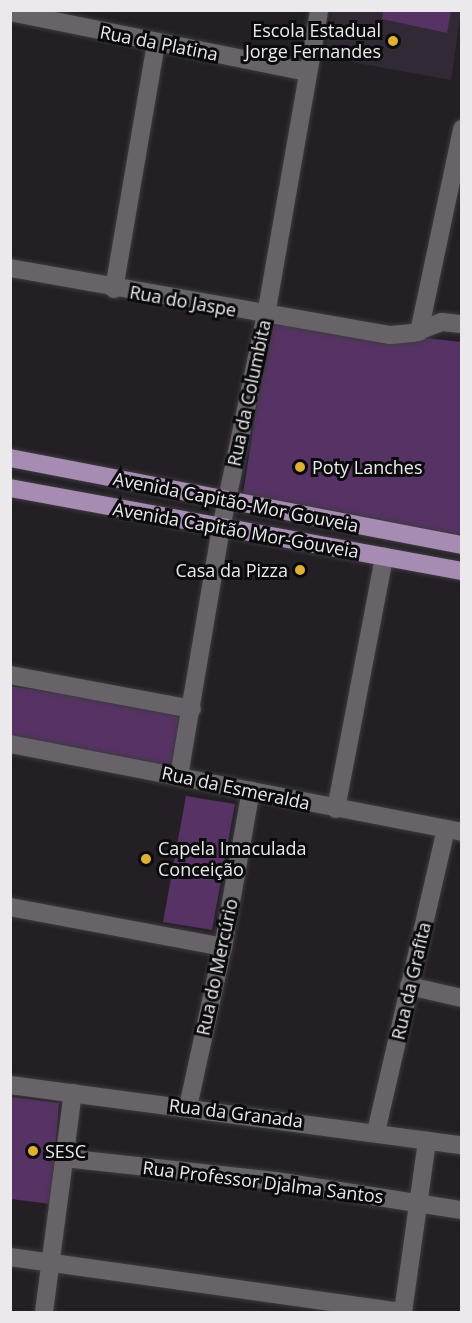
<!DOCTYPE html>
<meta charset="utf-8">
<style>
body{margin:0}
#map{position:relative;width:472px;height:1323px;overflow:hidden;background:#231f25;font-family:"Open Sans",sans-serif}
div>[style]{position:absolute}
.built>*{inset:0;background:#312a34}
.green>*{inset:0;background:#573365}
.roads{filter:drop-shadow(0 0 2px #3d3a3f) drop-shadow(0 0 2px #3d3a3f)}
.minor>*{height:18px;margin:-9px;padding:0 9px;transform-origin:9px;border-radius:9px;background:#676369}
.major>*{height:18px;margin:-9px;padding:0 9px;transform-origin:9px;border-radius:9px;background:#a68bb2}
.dots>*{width:16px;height:16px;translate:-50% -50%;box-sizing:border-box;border:3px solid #0b0a0c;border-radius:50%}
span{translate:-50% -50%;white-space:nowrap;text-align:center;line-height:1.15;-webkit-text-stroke:6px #0b0a0c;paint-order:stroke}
.poi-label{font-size:18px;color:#ebe9ec}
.right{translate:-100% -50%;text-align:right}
.left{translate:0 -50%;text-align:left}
.street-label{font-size:18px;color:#ebe9ec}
.frame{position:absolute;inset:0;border:12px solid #ebe9ec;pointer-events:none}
</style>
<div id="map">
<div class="built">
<div style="clip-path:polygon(332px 11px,461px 11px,451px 80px,324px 57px)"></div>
</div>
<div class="green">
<div style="clip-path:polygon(383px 11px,383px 10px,451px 11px,447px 33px,382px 19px)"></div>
<div style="clip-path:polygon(270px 320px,461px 342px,461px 541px,242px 500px)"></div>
<div style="clip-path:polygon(10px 686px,181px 711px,178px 773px,11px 738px)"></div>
<div style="clip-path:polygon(186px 796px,235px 804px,212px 930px,163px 922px)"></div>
<div style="clip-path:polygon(11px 1097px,59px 1103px,51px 1204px,11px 1199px)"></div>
</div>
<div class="roads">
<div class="minor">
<div style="left:10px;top:12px;width:304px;rotate:11.4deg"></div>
<div style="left:10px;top:268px;width:386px;rotate:10deg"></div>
<div style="left:390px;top:335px;width:23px;rotate:-5deg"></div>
<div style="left:413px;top:333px;width:31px;rotate:-21deg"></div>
<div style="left:442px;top:322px;width:20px;rotate:6deg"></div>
<div style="left:114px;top:289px;width:250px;rotate:-80.3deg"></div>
<div style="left:419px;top:332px;width:208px;rotate:-78deg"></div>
<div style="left:10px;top:675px;width:185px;rotate:10.6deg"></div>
<div style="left:10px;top:744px;width:460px;rotate:11deg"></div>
<div style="left:179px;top:776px;width:252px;rotate:-80.4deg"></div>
<div style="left:221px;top:528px;width:218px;rotate:-78.1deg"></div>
<div style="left:266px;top:315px;width:310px;rotate:-80.1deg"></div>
<div style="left:336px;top:809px;width:257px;rotate:-79.2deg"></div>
<div style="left:10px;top:907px;width:217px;rotate:10.6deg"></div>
<div style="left:409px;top:986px;width:54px;rotate:12.8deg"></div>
<div style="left:10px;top:1085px;width:456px;rotate:7.6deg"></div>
<div style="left:188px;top:1107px;width:164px;rotate:-77.7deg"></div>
<div style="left:223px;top:947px;width:159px;rotate:-79.9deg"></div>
<div style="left:376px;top:1132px;width:311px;rotate:-77deg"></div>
<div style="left:64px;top:1158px;width:213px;rotate:6.2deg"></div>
<div style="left:276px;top:1181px;width:188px;rotate:8.9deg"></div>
<div style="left:10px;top:1257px;width:393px;rotate:8deg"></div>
<div style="left:44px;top:1312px;width:221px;rotate:-82.5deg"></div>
<div style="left:403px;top:1312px;width:173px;rotate:-82deg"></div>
</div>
<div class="major">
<div style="left:10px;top:458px;width:460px;rotate:10.9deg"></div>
<div style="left:10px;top:488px;width:460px;rotate:10.4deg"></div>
</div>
</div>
<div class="dots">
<div style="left:393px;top:41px;background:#deb133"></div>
<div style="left:300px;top:467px;background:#deb133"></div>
<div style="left:300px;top:570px;background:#deb133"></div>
<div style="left:146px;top:859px;background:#deb133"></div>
<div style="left:33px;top:1151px;background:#deb133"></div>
</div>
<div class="poi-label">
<span class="right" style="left:381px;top:41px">Escola Estadual<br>Jorge Fernandes</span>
<span class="left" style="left:312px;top:467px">Poty Lanches</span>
<span class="right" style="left:288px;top:570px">Casa da Pizza</span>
<span class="left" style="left:158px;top:859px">Capela Imaculada<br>Conceição</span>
<span class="left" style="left:45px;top:1151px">SESC</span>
</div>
<div class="street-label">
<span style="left:159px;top:43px;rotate:11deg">Rua da Platina</span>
<span style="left:183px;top:301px;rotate:10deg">Rua do Jaspe</span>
<span style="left:249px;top:393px;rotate:-78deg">Rua da Columbita</span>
<span style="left:236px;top:502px;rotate:11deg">Avenida Capitão-Mor Gouveia</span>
<span style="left:236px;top:530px;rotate:10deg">Avenida Capitão Mor-Gouveia</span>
<span style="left:236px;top:788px;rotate:12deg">Rua da Esmeralda</span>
<span style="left:217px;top:967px;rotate:-78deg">Rua do Mercúrio</span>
<span style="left:411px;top:981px;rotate:-77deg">Rua da Grafita</span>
<span style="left:236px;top:1113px;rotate:7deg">Rua da Granada</span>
<span style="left:263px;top:1182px;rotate:7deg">Rua Professor Djalma Santos</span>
</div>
<div class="frame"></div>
</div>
